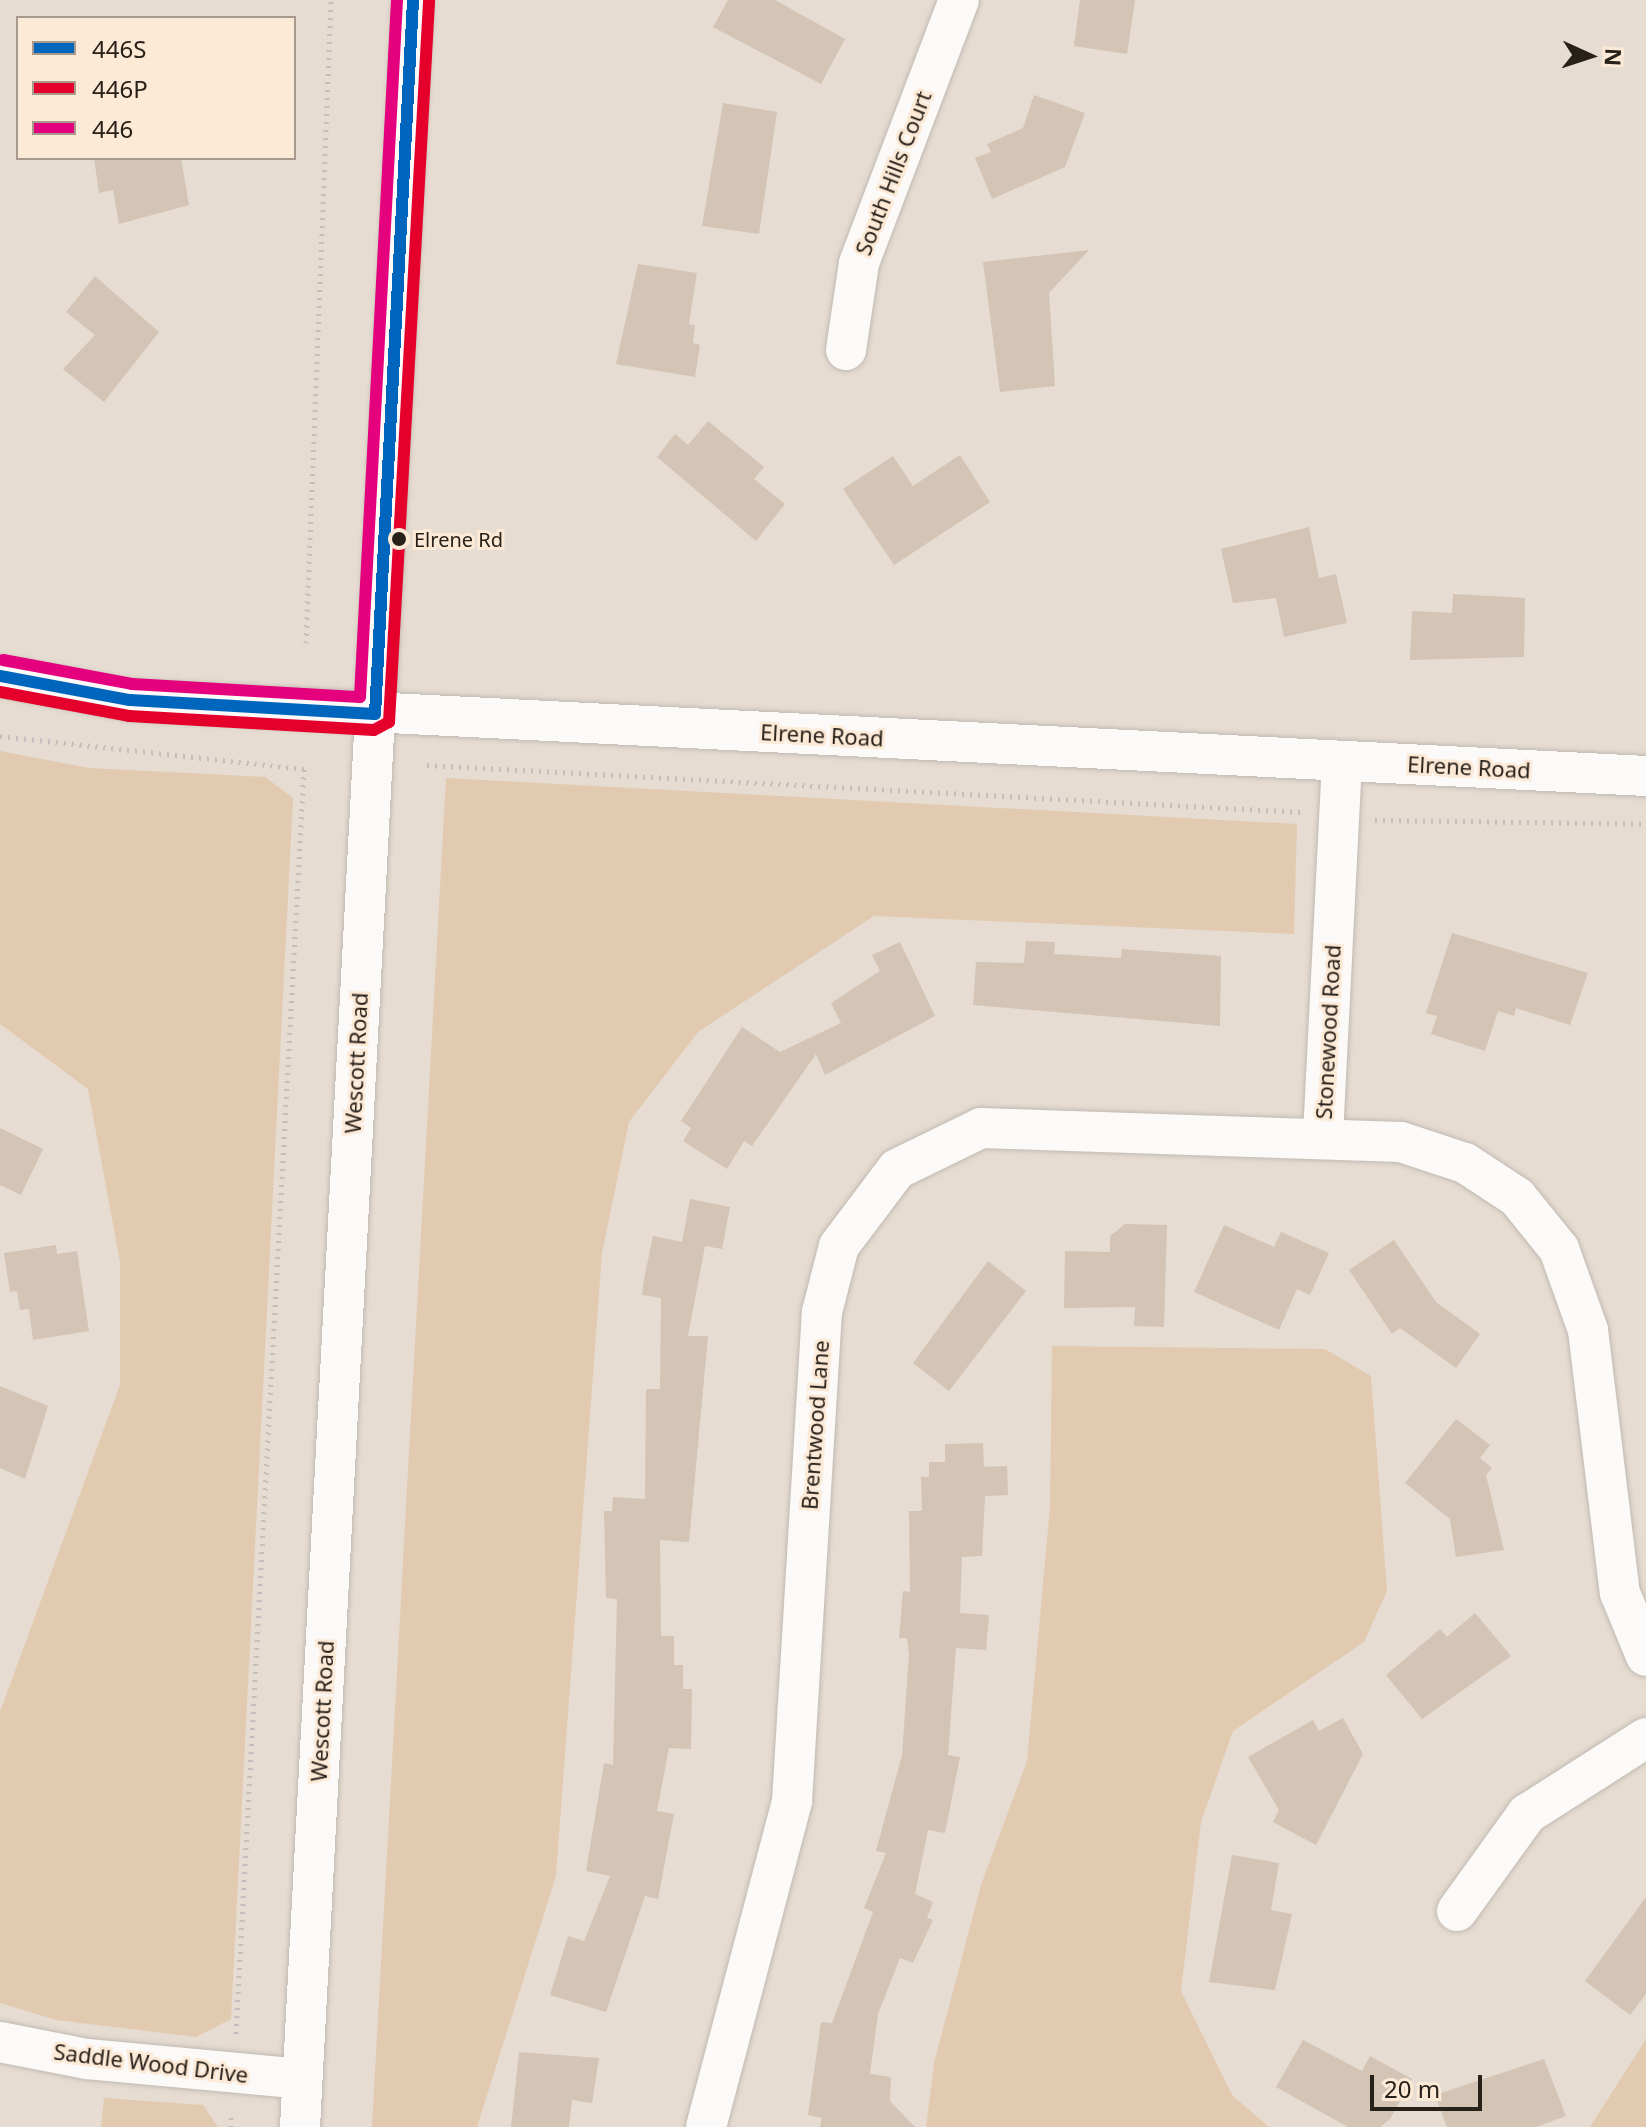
<!DOCTYPE html>
<style>
body{margin:0}
#map{position:relative;width:1646px;height:2127px;overflow:hidden;background:#e6dcd1;font-family:"Noto Sans",sans-serif}
div>[style]{position:absolute}
.green>*{inset:0;background:#e2cab1}
.building>*{inset:0;background:#d3c4b5}
.path>*{height:5px;margin-top:-2.5px;transform-origin:0;background:repeating-linear-gradient(90deg,#c3bfbc 0 2px,transparent 0 8px)}
.roads{filter:drop-shadow(0 0 2px #c1b9b1) drop-shadow(0 0 2px #c1b9b1)}
.minor>*{height:40px;margin:-20px;padding:0 20px;transform-origin:20px;border-radius:20px;background:#fbfaf8}
.bus-1>*{height:12px;margin:-6px;padding:0 6px;transform-origin:6px;border-radius:6px;background:#0065bd}
.bus-2>*{height:12px;margin:-6px;padding:0 6px;transform-origin:6px;border-radius:6px;background:#e4002b}
.bus-3>*{height:12px;margin:-6px;padding:0 6px;transform-origin:6px;border-radius:6px;background:#e5007d}
.dots>*{width:22px;height:22px;translate:-50% -50%;box-sizing:border-box;border:4px solid #fce9d6;border-radius:50%}
span{translate:-50% -50%;white-space:nowrap;text-align:center;line-height:1.15;-webkit-text-stroke:6px #fce9d6;paint-order:stroke}
.bus-label{font-size:20px;color:#28211a}
.left{translate:0 -50%;text-align:left}
.street-label{font-size:22px;color:#28211a}
.legend{position:absolute;left:16px;top:16px;width:280px;height:144px;box-sizing:border-box;background:#fce9d6;border:2px solid #a7998b;margin:0;padding:10px 14px;list-style:none;font-size:24px;color:#28211a}
.legend li{display:flex;align-items:center;gap:16px;height:40px}
.legend b{width:40px;border:2px solid #a7998b}
.north{position:absolute;left:1550px;top:16px;width:80px;height:80px;-webkit-text-stroke:6px #fce9d6;paint-order:stroke;rotate:93deg;font-size:22px;font-weight:700;line-height:32px;text-align:center;color:#28211a}
.north::after{content:'';display:block;margin:auto;width:28px;height:36px;background:#28211a;clip-path:polygon(50% 0,100% 100%,50% 72%,0 100%)}
.scale{position:absolute;left:1370px;top:2075px;width:112px;height:36px;box-sizing:border-box;border:4px solid #28211a;border-top:0;padding-left:10px;font-size:24px;line-height:28px;white-space:nowrap;color:#28211a;-webkit-text-stroke:6px #fce9d6;paint-order:stroke}
</style>
<div id="map">
<div class="green">
<div style="clip-path:polygon(0 751px,89px 768px,265px 777px,293px 798px,231px 2019px,196px 2037px,56px 2020px,0 2003px,0 1712px,120px 1385px,120px 1262px,88px 1089px,0 1024px)"></div>
<div style="clip-path:polygon(446px 778px,1297px 824px,1294px 934px,874px 916px,698px 1032px,629px 1122px,602px 1253px,556px 1876px,477px 2127px,372px 2127px)"></div>
<div style="clip-path:polygon(1052px 1346px,1325px 1349px,1371px 1376px,1387px 1591px,1364px 1642px,1233px 1731px,1201px 1822px,1181px 1991px,1232px 2095px,1269px 2127px,926px 2127px,934px 2063px,981px 1885px,1027px 1761px,1050px 1506px)"></div>
<div style="clip-path:polygon(1646px 2039px,1646px 2127px,1590px 2127px)"></div>
<div style="clip-path:polygon(104px 2098px,203px 2105px,218px 2127px,101px 2127px)"></div>
</div>
<div class="building">
<div style="clip-path:polygon(728px 0,775px 0,845px 39px,821px 84px,713px 27px)"></div>
<div style="clip-path:polygon(1080px 0,1135px 0,1127px 54px,1074px 46px)"></div>
<div style="clip-path:polygon(1034px 95px,1085px 113px,1065px 167px,992px 199px,975px 158px,991px 152px,987px 144px,1023px 128px)"></div>
<div style="clip-path:polygon(723px 103px,777px 112px,759px 234px,702px 226px)"></div>
<div style="clip-path:polygon(94px 158px,181px 158px,189px 205px,119px 224px,113px 190px,99px 193px)"></div>
<div style="clip-path:polygon(1089px 250px,1049px 293px,1055px 386px,1000px 392px,983px 262px)"></div>
<div style="clip-path:polygon(638px 264px,697px 273px,689px 324px,695px 325px,693px 343px,700px 345px,695px 377px,616px 364px)"></div>
<div style="clip-path:polygon(95px 276px,159px 332px,104px 402px,63px 369px,95px 335px,66px 312px)"></div>
<div style="clip-path:polygon(708px 421px,764px 467px,754px 479px,785px 504px,756px 541px,657px 457px,675px 434px,688px 445px)"></div>
<div style="clip-path:polygon(960px 455px,990px 502px,894px 565px,843px 489px,893px 456px,913px 486px)"></div>
<div style="clip-path:polygon(1309px 527px,1319px 578px,1336px 574px,1347px 623px,1284px 637px,1276px 598px,1233px 603px,1221px 549px)"></div>
<div style="clip-path:polygon(1453px 594px,1525px 598px,1524px 657px,1410px 660px,1412px 611px,1452px 613px)"></div>
<div style="clip-path:polygon(1452px 933px,1588px 973px,1570px 1025px,1516px 1008px,1514px 1016px,1498px 1011px,1485px 1051px,1431px 1034px,1437px 1016px,1426px 1013px)"></div>
<div style="clip-path:polygon(1026px 941px,1055px 942px,1054px 954px,1121px 958px,1122px 949px,1221px 956px,1220px 1026px,973px 1005px,976px 962px,1024px 963px)"></div>
<div style="clip-path:polygon(900px 942px,935px 1016px,825px 1075px,816px 1054px,752px 1146px,744px 1141px,727px 1169px,683px 1141px,691px 1128px,681px 1121px,742px 1027px,780px 1052px,841px 1023px,831px 1003px,880px 971px,872px 955px)"></div>
<div style="clip-path:polygon(0 1128px,43px 1149px,21px 1195px,0 1185px)"></div>
<div style="clip-path:polygon(690px 1199px,730px 1207px,722px 1249px,705px 1246px,688px 1336px,708px 1336px,689px 1542px,660px 1540px,661px 1636px,674px 1636px,674px 1665px,683px 1665px,683px 1689px,692px 1689px,691px 1749px,669px 1748px,657px 1811px,674px 1814px,658px 1899px,645px 1896px,606px 2012px,550px 1995px,568px 1936px,584px 1941px,610px 1876px,586px 1871px,604px 1763px,613px 1765px,617px 1599px,606px 1598px,604px 1511px,612px 1511px,613px 1497px,645px 1499px,646px 1389px,660px 1389px,661px 1298px,642px 1295px,644px 1279px,653px 1236px,682px 1242px)"></div>
<div style="clip-path:polygon(1125px 1224px,1167px 1225px,1164px 1327px,1134px 1326px,1135px 1307px,1064px 1308px,1065px 1251px,1110px 1252px,1110px 1236px)"></div>
<div style="clip-path:polygon(1224px 1225px,1274px 1247px,1281px 1232px,1329px 1253px,1310px 1295px,1297px 1289px,1279px 1330px,1194px 1292px)"></div>
<div style="clip-path:polygon(1394px 1240px,1436px 1302px,1480px 1334px,1456px 1368px,1400px 1328px,1392px 1334px,1349px 1270px)"></div>
<div style="clip-path:polygon(56px 1245px,57px 1254px,77px 1251px,89px 1331px,33px 1340px,29px 1309px,20px 1310px,17px 1291px,10px 1292px,4px 1253px)"></div>
<div style="clip-path:polygon(988px 1261px,1026px 1291px,949px 1391px,913px 1363px)"></div>
<div style="clip-path:polygon(0 1386px,48px 1406px,25px 1479px,0 1468px)"></div>
<div style="clip-path:polygon(1456px 1419px,1490px 1445px,1480px 1458px,1492px 1468px,1486px 1475px,1504px 1550px,1456px 1557px,1450px 1519px,1405px 1483px)"></div>
<div style="clip-path:polygon(983px 1443px,984px 1467px,1007px 1466px,1008px 1495px,985px 1496px,982px 1556px,962px 1557px,960px 1613px,989px 1615px,986px 1650px,956px 1648px,948px 1755px,960px 1757px,945px 1833px,928px 1830px,915px 1894px,933px 1902px,927px 1918px,933px 1920px,913px 1963px,900px 1958px,878px 2014px,870px 2074px,891px 2077px,890px 2101px,915px 2127px,820px 2127px,822px 2118px,808px 2115px,821px 2022px,832px 2023px,873px 1912px,864px 1908px,886px 1853px,876px 1851px,902px 1755px,909px 1655px,907px 1638px,899px 1638px,903px 1591px,910px 1592px,909px 1511px,922px 1511px,921px 1477px,929px 1477px,929px 1462px,945px 1462px,945px 1444px)"></div>
<div style="clip-path:polygon(1475px 1613px,1511px 1656px,1422px 1719px,1386px 1675px,1440px 1629px,1447px 1637px)"></div>
<div style="clip-path:polygon(1343px 1718px,1363px 1754px,1316px 1845px,1273px 1822px,1279px 1810px,1248px 1757px,1313px 1720px,1319px 1731px)"></div>
<div style="clip-path:polygon(1232px 1855px,1279px 1863px,1271px 1910px,1292px 1914px,1275px 1990px,1209px 1982px)"></div>
<div style="clip-path:polygon(1646px 1897px,1646px 1994px,1630px 2015px,1585px 1981px)"></div>
<div style="clip-path:polygon(1303px 2040px,1362px 2071px,1370px 2056px,1412px 2079px,1390px 2119px,1380px 2127px,1348px 2127px,1276px 2087px)"></div>
<div style="clip-path:polygon(519px 2052px,599px 2058px,592px 2103px,572px 2100px,569px 2127px,511px 2127px)"></div>
<div style="clip-path:polygon(1544px 2059px,1566px 2116px,1536px 2127px,1447px 2127px,1435px 2095px)"></div>
</div>
<div class="path">
<div style="left:306px;top:643px;width:643px;rotate:-87.77deg"></div>
<div style="left:0;top:736px;width:306px;rotate:6.2deg"></div>
<div style="left:304px;top:769px;width:1267px;rotate:93.08deg"></div>
<div style="left:427px;top:765px;width:875px;rotate:3.08deg"></div>
<div style="left:1375px;top:820px;width:271px;rotate:0.8deg"></div>
<div style="left:231px;top:2127px;width:15px;rotate:-90deg"></div>
</div>
<div class="roads">
<div class="minor">
<div style="left:846px;top:350px;width:88px;rotate:-81.5deg"></div>
<div style="left:859px;top:263px;width:281px;rotate:-69.2deg"></div>
<div style="left:0;top:676px;width:132px;rotate:10.5deg"></div>
<div style="left:130px;top:700px;width:1518px;rotate:2.87deg"></div>
<div style="left:1323px;top:1136px;width:375px;rotate:-87.1deg"></div>
<div style="left:1457px;top:1911px;width:120px;rotate:-54.2deg"></div>
<div style="left:1527px;top:1814px;width:141px;rotate:-32.6deg"></div>
<div style="left:0;top:2042px;width:89px;rotate:11.1deg"></div>
<div style="left:87px;top:2059px;width:216px;rotate:5.3deg"></div>
<div style="left:300px;top:2127px;width:2130px;rotate:-86.96deg"></div>
<div style="left:706px;top:2127px;width:337px;rotate:-75.2deg"></div>
<div style="left:792px;top:1801px;width:490px;rotate:-86.5deg"></div>
<div style="left:822px;top:1312px;width:68px;rotate:-75.6deg"></div>
<div style="left:839px;top:1246px;width:96px;rotate:-53deg"></div>
<div style="left:897px;top:1169px;width:93px;rotate:-26deg"></div>
<div style="left:981px;top:1128px;width:420px;rotate:1.9deg"></div>
<div style="left:1401px;top:1142px;width:67px;rotate:18.2deg"></div>
<div style="left:1465px;top:1163px;width:62px;rotate:33.2deg"></div>
<div style="left:1517px;top:1197px;width:67px;rotate:51.1deg"></div>
<div style="left:1559px;top:1249px;width:86px;rotate:70.3deg"></div>
<div style="left:1588px;top:1330px;width:265px;rotate:83.1deg"></div>
<div style="left:1620px;top:1593px;width:68px;rotate:67.6deg"></div>
</div>
</div>
<div class="bus-1">
<div style="left:0;top:676px;width:132px;rotate:10.5deg"></div>
<div style="left:130px;top:700px;width:245px;rotate:3.3deg"></div>
<div style="left:375px;top:714px;width:715px;rotate:-86.95deg"></div>
</div>
<div class="bus-2">
<div style="left:0;top:692px;width:131px;rotate:10.5deg"></div>
<div style="left:129px;top:716px;width:245px;rotate:3.3deg"></div>
<div style="left:374px;top:730px;width:17px;rotate:-28deg"></div>
<div style="left:389px;top:722px;width:722px;rotate:-86.82deg"></div>
</div>
<div class="bus-3">
<div style="left:3px;top:660px;width:131px;rotate:10.5deg"></div>
<div style="left:132px;top:684px;width:228px;rotate:3.3deg"></div>
<div style="left:360px;top:697px;width:698px;rotate:-86.96deg"></div>
</div>
<div class="dots">
<div style="left:399px;top:539px;background:#28211a"></div>
</div>
<div class="bus-label">
<span class="left" style="left:414px;top:539px">Elrene Rd</span>
</div>
<div class="street-label">
<span style="left:893px;top:173px;rotate:-69deg">South Hills Court</span>
<span style="left:822px;top:735px;rotate:3deg">Elrene Road</span>
<span style="left:1469px;top:767px;rotate:3deg">Elrene Road</span>
<span style="left:1328px;top:1032px;rotate:-87deg">Stonewood Road</span>
<span style="left:356px;top:1063px;rotate:-87deg">Wescott Road</span>
<span style="left:815px;top:1425px;rotate:-86deg">Brentwood Lane</span>
<span style="left:322px;top:1711px;rotate:-87deg">Wescott Road</span>
<span style="left:151px;top:2063px;rotate:7deg">Saddle Wood Drive</span>
</div>
<ul class="legend">
<li><b style="height:10px;background:#0065bd"></b>446S</li>
<li><b style="height:10px;background:#e4002b"></b>446P</li>
<li><b style="height:10px;background:#e5007d"></b>446</li>
</ul>
<div class="north">N</div>
<div class="scale">20 m</div>
</div>
